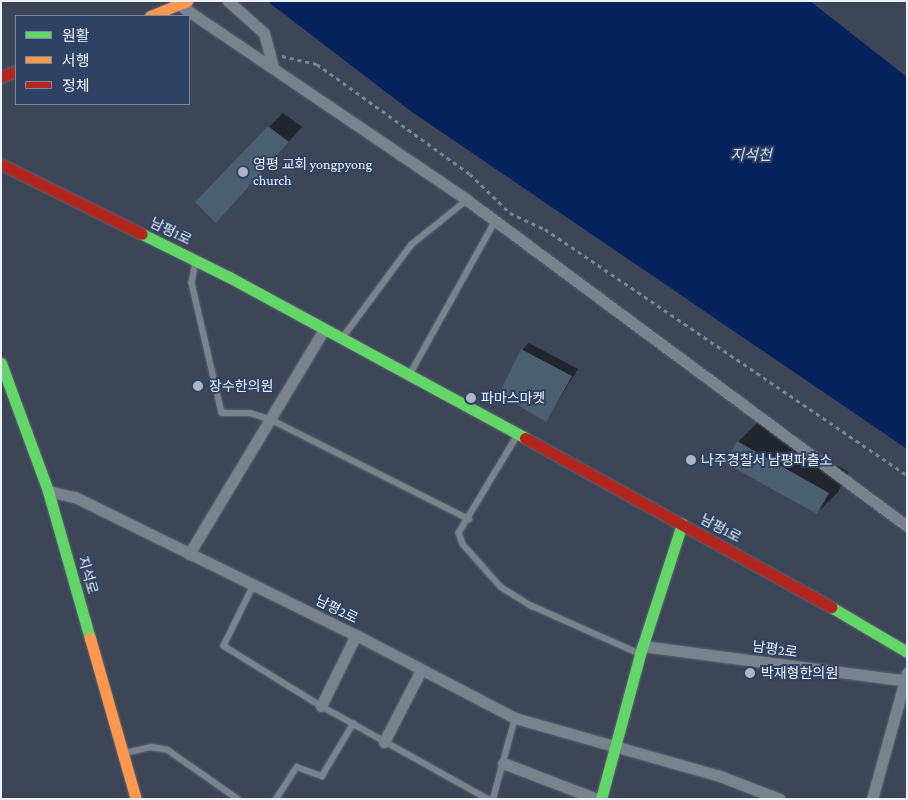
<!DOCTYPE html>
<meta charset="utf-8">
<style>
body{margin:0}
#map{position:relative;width:908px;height:800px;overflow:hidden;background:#3c4657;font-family:"Crimson Pro","Noto Sans KR",serif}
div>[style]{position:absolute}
.water>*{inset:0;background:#07235d}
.shadow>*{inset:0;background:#0007}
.building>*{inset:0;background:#4a6071}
.path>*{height:2.5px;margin-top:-1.25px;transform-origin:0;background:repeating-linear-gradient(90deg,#7d838f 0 4px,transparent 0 8px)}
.roads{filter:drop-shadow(0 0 1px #5d6572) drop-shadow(0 0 1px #5d6572)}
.lane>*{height:5.5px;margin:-2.75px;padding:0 2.75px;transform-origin:2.75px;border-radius:2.75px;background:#7a828e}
.street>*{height:11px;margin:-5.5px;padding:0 5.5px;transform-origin:5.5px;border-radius:5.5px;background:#7a828e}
.fast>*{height:11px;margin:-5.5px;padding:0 5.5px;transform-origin:5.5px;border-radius:5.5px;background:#63d668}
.slow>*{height:11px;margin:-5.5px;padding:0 5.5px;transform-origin:5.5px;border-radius:5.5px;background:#ff974d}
.jam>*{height:11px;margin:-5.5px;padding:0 5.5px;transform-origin:5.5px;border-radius:5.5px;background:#b3261e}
.dots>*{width:14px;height:14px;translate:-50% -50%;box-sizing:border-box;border:2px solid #304263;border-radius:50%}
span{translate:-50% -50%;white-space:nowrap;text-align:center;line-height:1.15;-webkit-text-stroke:4px #304263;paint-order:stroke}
.poi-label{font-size:14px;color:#ebf2fe}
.left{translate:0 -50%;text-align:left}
.street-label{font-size:14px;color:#ebf2fe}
.water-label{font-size:15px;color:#d2dff6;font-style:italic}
.frame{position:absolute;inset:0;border:2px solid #ebf2fe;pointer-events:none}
.legend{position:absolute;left:15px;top:15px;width:175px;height:90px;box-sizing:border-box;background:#304263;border:1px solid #7b88a1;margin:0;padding:6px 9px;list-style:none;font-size:15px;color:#ebf2fe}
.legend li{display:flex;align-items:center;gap:10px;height:25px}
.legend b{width:25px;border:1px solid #7b88a1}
</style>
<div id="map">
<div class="water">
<div style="clip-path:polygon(267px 1px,810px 1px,907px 77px,907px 449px,412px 112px)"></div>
</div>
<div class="shadow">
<div style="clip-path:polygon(283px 113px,302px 127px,230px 207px,269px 127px)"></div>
<div style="clip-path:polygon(529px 343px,578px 369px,546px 420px,522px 350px)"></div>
<div style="clip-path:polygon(758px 422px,849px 472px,838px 492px,817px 513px,738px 442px)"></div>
</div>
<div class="building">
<div style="clip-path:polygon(268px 126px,289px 142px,216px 223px,195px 202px)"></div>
<div style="clip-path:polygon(521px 349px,572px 376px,546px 422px,499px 394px)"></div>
<div style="clip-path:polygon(737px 441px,829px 493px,817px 514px,725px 463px)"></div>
</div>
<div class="path">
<div style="left:282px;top:56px;width:36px;rotate:13deg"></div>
<div style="left:317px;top:64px;width:188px;rotate:35.7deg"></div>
<div style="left:470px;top:174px;width:56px;rotate:44.3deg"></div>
<div style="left:510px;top:213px;width:38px;rotate:25deg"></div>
<div style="left:545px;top:229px;width:438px;rotate:34.2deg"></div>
</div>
<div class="roads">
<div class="lane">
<div style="left:196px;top:262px;width:21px;rotate:101deg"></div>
<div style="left:192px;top:283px;width:133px;rotate:77deg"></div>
<div style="left:222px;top:413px;width:28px"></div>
<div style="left:250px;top:413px;width:21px;rotate:17deg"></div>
<div style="left:270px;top:419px;width:223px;rotate:26.7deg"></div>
<div style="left:343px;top:337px;width:114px;rotate:-53.5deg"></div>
<div style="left:411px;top:245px;width:72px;rotate:-38.8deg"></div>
<div style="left:410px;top:374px;width:175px;rotate:-60.9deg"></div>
<div style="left:518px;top:435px;width:114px;rotate:121deg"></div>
<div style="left:459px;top:533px;width:12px;rotate:70deg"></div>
<div style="left:463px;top:544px;width:57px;rotate:48.5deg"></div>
<div style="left:501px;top:587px;width:36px;rotate:32deg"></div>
<div style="left:532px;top:606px;width:116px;rotate:23.9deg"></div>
<div style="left:254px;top:585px;width:68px;rotate:116.2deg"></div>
<div style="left:224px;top:646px;width:114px;rotate:31.7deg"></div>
<div style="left:321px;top:706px;width:191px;rotate:29.1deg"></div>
<div style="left:125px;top:753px;width:27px;rotate:-13deg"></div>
<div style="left:151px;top:747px;width:17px;rotate:10deg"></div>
<div style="left:168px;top:750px;width:85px;rotate:35deg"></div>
<div style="left:276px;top:799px;width:38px;rotate:-57deg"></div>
<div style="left:297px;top:767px;width:27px;rotate:20deg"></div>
<div style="left:322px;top:776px;width:61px;rotate:-59.2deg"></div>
<div style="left:493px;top:799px;width:84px;rotate:-74.8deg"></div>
</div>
<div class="street">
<div style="left:228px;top:1px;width:48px;rotate:41.6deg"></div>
<div style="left:264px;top:33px;width:35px;rotate:75deg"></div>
<div style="left:175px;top:2px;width:353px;rotate:34.1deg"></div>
<div style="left:467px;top:200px;width:548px;rotate:36.54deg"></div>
<div style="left:48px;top:491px;width:28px;rotate:13deg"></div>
<div style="left:75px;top:497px;width:313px;rotate:26.2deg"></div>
<div style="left:356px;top:635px;width:179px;rotate:27.6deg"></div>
<div style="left:515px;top:718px;width:210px;rotate:15.8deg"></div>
<div style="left:717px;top:775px;width:67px;rotate:20.9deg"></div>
<div style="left:189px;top:554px;width:262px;rotate:-59deg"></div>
<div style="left:642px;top:646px;width:267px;rotate:7.5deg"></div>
<div style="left:321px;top:706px;width:79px;rotate:-63.8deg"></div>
<div style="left:384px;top:742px;width:81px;rotate:-62.8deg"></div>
<div style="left:503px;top:763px;width:101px;rotate:21deg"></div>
<div style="left:872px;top:799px;width:131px;rotate:-74.5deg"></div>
</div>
<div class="fast">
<div style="left:142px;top:234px;width:97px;rotate:26.3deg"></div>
<div style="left:229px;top:277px;width:337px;rotate:28.5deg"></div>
<div style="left:1px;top:363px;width:136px;rotate:69.8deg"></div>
<div style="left:48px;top:491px;width:153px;rotate:74.1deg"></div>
<div style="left:831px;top:607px;width:88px;rotate:30.6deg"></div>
<div style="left:601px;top:799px;width:150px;rotate:-74.9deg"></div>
<div style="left:640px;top:654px;width:137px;rotate:-72.1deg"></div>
</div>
<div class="slow">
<div style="left:150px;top:16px;width:40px;rotate:-22deg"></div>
<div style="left:90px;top:638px;width:167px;rotate:74.1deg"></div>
</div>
<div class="jam">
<div style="left:1px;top:77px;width:16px;rotate:-22deg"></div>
<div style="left:1px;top:164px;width:157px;rotate:26.4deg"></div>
<div style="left:525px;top:438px;width:350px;rotate:28.9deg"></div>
</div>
</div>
<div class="dots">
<div style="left:243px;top:172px;background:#aeb6c4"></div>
<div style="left:198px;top:386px;background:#aeb6c4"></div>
<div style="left:471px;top:398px;background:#aeb6c4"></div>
<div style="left:691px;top:460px;background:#aeb6c4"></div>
<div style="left:750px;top:673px;background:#aeb6c4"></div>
</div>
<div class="poi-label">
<span class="left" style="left:253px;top:172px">영평 교회 yongpyong<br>church</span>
<span class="left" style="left:209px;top:386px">장수한의원</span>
<span class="left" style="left:481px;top:398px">파마스마켓</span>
<span class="left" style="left:701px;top:460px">나주경찰서 남평파출소</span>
<span class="left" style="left:761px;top:673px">박재형한의원</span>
</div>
<div class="street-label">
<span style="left:171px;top:231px;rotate:26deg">남평1로</span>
<span style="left:721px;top:528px;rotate:28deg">남평1로</span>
<span style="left:88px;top:575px;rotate:74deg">지석로</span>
<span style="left:337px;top:609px;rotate:26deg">남평2로</span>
<span style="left:775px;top:649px;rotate:8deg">남평2로</span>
</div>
<div class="water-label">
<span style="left:751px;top:156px">지석천</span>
</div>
<div class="frame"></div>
<ul class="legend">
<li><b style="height:6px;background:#63d668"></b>원활</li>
<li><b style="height:6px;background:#ff974d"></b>서행</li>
<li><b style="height:6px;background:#b3261e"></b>정체</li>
</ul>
</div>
